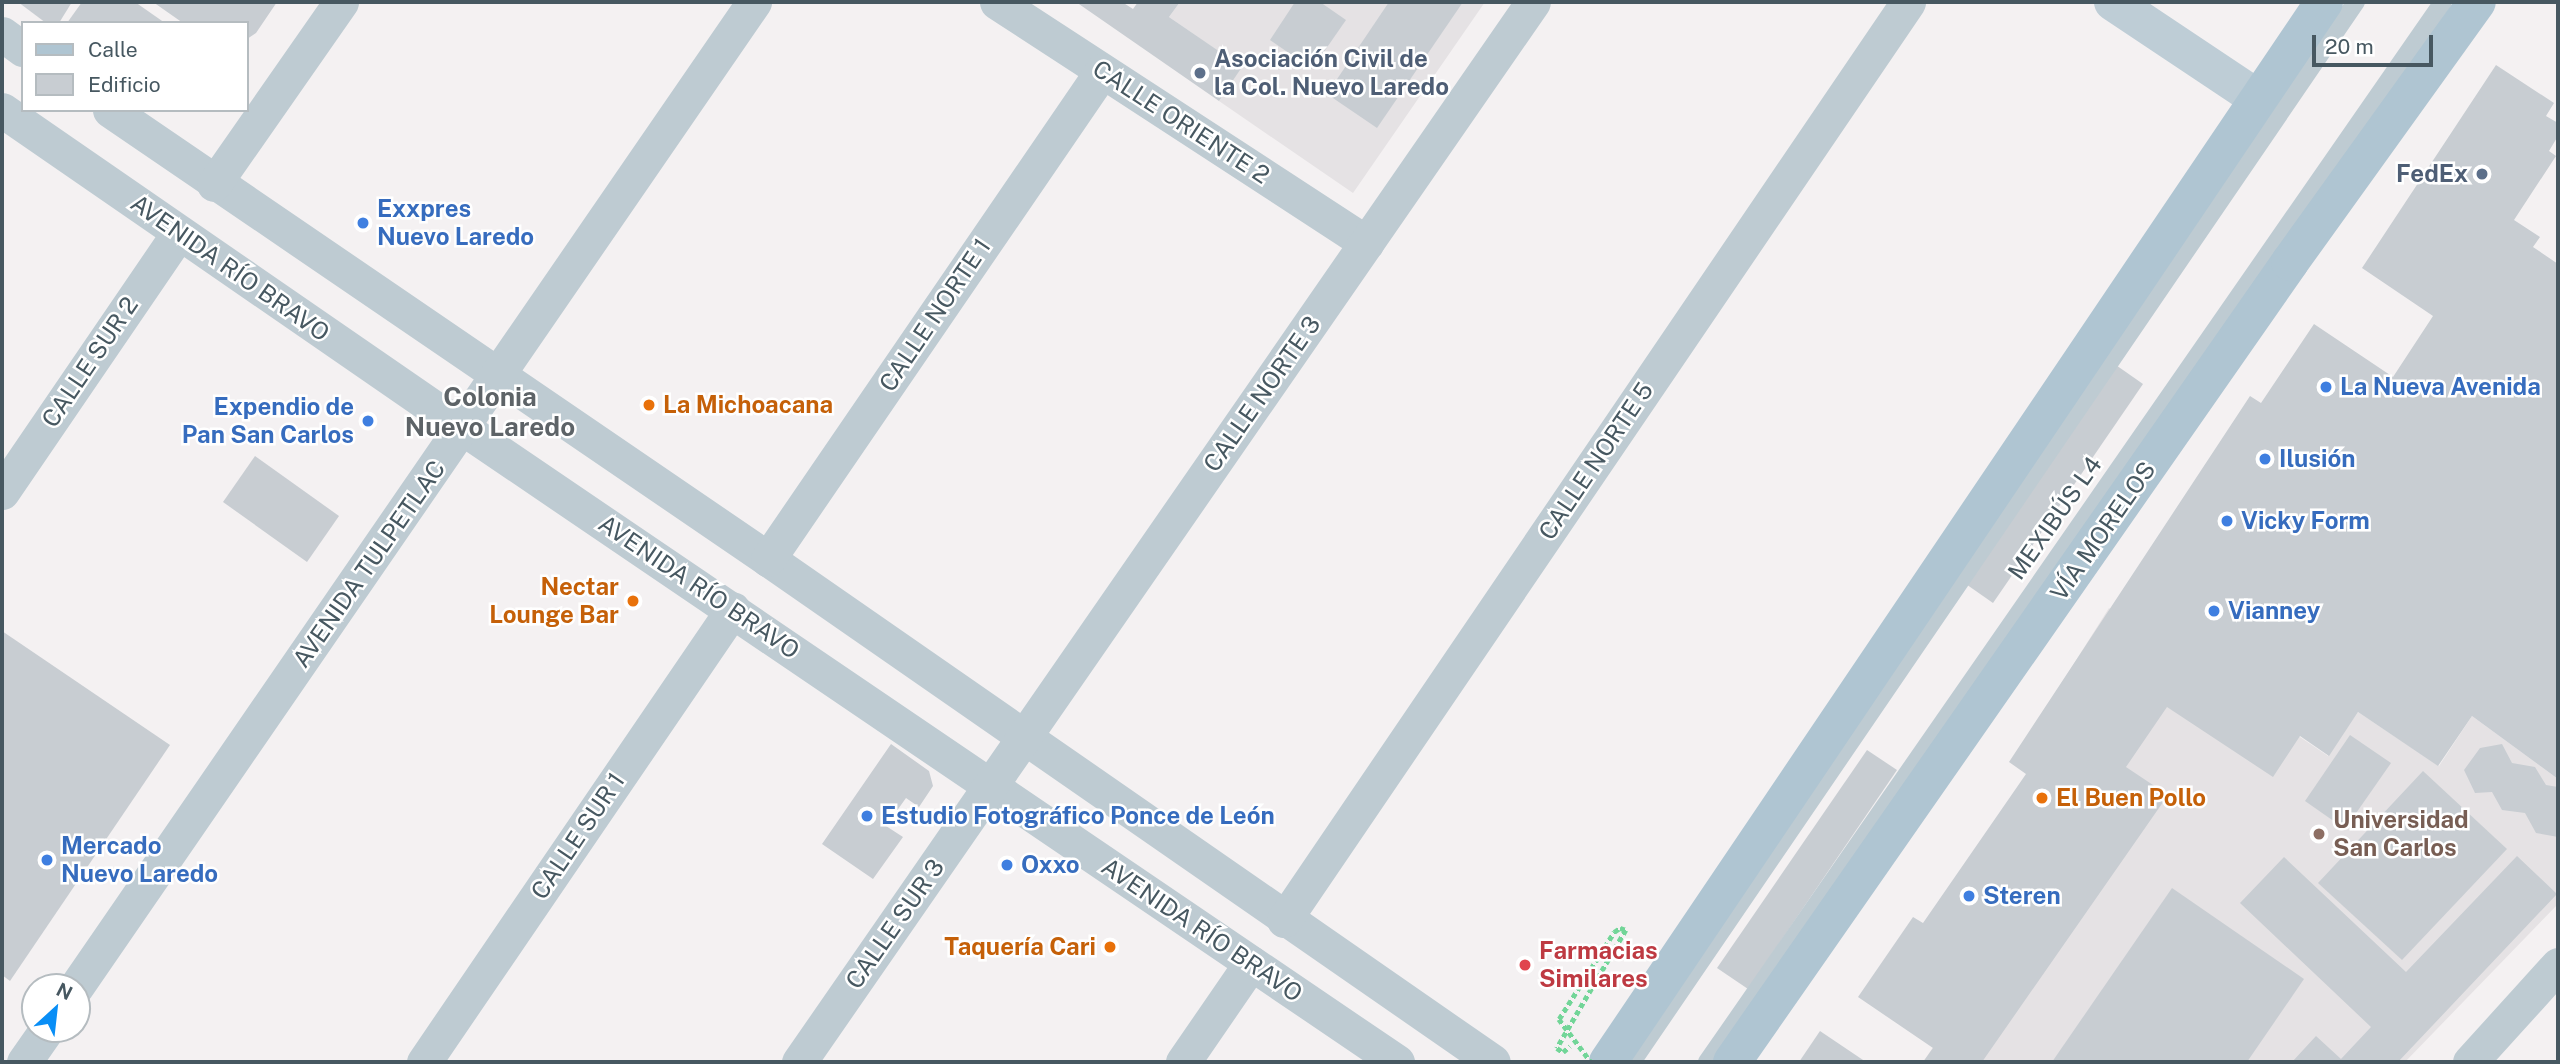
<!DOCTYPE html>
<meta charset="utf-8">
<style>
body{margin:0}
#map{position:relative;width:2560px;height:1064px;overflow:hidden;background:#f4f1f2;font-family:"Public Sans",sans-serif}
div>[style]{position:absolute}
.education>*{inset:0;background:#e5e2e4}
.building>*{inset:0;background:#c8cdd2}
.path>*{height:4.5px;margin-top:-2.25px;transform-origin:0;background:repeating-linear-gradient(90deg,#72d598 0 5px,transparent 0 8.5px)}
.lane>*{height:18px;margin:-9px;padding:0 9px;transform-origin:9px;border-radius:9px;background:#becbd2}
.street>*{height:35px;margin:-17.5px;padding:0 17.5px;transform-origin:17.5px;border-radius:17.5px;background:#becbd2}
.secondary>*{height:38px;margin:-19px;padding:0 19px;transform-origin:19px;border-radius:19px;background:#becdd6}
.primary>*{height:38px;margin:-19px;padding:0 19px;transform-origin:19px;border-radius:19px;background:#afc5d2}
.path-bridge>*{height:4.5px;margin-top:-2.25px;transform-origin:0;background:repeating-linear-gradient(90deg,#72d598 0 5px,transparent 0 8.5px)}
.dots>*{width:19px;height:19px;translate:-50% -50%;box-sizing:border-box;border:4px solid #fff;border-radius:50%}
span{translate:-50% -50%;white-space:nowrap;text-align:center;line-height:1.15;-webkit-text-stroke:5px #fff;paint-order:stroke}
.service-label{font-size:24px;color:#4e5e75;font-weight:700}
.left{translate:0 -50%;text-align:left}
.right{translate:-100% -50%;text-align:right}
.street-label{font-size:24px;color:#475861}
.shop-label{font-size:24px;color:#366cbe;font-weight:700}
.food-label{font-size:24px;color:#c56008;font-weight:700}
.education-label{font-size:24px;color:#785e54;font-weight:700}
.health-label{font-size:24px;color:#be3a42;font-weight:700}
.neighbourhood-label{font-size:26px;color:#5d6367;font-weight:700}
.frame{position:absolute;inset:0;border:4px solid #475861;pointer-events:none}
.legend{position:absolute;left:21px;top:21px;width:228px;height:91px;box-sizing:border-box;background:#fff;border:2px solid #b5bcc0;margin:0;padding:9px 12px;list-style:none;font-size:21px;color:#475861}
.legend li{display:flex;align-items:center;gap:14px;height:35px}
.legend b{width:35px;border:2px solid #b5bcc0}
.north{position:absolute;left:21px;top:973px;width:70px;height:70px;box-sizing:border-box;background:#fff;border:2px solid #b5bcc0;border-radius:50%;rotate:27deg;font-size:19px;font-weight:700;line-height:28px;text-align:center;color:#475861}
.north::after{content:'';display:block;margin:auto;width:24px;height:32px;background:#098ef6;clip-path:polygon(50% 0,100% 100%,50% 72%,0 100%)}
.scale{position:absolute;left:2312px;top:35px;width:121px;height:32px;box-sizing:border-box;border:4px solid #475861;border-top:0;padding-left:9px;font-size:21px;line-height:24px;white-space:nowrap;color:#475861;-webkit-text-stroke:5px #fff;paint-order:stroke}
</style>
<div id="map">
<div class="education">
<div style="clip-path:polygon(1180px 2px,1485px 2px,1353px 193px,1219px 101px,1241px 67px,1169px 17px)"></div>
<div style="clip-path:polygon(2109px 608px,2328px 756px,2358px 712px,2439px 766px,2472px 716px,2558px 779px,2558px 904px,2405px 1062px,1923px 1062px,2125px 767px,2044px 711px)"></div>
</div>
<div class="building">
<div style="clip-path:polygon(18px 2px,72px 2px,59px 23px,46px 23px)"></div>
<div style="clip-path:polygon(82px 2px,135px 2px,165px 23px,67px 23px)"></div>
<div style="clip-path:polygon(153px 2px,277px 2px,256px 33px,247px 39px,247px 23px,183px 23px)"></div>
<div style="clip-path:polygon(1076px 2px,1122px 2px,1133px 9px,1138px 2px,1180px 2px,1169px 17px,1242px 67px,1219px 101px)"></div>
<div style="clip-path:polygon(1295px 2px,1320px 2px,1346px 20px,1312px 69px,1270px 40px)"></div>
<div style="clip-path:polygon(1389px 2px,1463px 2px,1377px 128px,1327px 94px)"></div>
<div style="clip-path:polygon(2496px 65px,2554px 103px,2546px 116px,2558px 123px,2558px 136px,2549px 151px,2556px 156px,2514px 220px,2540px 237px,2533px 247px,2558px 264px,2558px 779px,2472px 716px,2438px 766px,2358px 712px,2329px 756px,2300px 736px,2273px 777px,2167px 707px,2126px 767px,2168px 795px,1982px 1062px,1923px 1062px,1933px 1048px,1858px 997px,1913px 917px,1923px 923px,2026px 774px,2009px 762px,2250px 396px,2261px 403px,2314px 324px,2393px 377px,2433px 316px,2362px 268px)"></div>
<div style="clip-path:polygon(2113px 363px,2143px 384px,1993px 603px,1963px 582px)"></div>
<div style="clip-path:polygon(255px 456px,339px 516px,307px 562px,223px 502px)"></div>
<div style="clip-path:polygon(2px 631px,170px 745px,10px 981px,2px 975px)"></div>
<div style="clip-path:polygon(2350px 735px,2391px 763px,2345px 829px,2305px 801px)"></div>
<div style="clip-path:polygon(891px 744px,929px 771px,933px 786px,919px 807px,906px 798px,886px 826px,903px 837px,873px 879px,822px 844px)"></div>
<div style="clip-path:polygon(2502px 744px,2512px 763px,2535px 767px,2546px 785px,2558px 787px,2558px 837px,2536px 833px,2525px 813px,2502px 810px,2492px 792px,2475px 793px,2464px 770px,2480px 748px)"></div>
<div style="clip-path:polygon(1867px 750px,1897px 770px,1748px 989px,1717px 968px)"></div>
<div style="clip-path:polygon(2423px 771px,2507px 849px,2402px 960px,2318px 883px)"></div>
<div style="clip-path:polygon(2517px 856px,2557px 894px,2398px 1062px,2292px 1062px,2316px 1036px,2341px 1059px,2371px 1027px,2240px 903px,2284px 857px,2406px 972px)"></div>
<div style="clip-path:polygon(2172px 888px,2304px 979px,2247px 1062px,2052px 1062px)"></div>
<div style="clip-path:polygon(1820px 1031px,1866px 1062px,1799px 1062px)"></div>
</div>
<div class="path">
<div style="left:1559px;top:1019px;width:103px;rotate:-57.7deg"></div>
<div style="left:1614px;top:932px;width:7px;rotate:-34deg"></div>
<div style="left:1620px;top:928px;width:6px;rotate:18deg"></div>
<div style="left:1626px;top:930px;width:137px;rotate:120.3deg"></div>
<div style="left:1557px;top:1048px;width:7px;rotate:34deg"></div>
<div style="left:1563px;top:1052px;width:9px;rotate:-41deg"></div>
</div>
<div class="lane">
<div style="left:1632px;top:1062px;width:1284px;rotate:-55.67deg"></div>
<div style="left:1707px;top:1062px;width:1290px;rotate:-55.23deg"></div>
</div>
<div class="street">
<div style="left:997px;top:2px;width:441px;rotate:33.1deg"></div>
<div style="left:2px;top:34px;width:26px;rotate:36deg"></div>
<div style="left:2px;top:110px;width:560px;rotate:34.6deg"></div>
<div style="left:463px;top:428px;width:1129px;rotate:34.17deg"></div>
<div style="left:110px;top:110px;width:797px;rotate:34.31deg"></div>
<div style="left:768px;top:559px;width:882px;rotate:34.75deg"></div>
<div style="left:214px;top:184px;width:222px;rotate:-55.1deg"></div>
<div style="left:2px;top:492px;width:314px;rotate:-55.7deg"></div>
<div style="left:768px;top:559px;width:591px;rotate:-55.61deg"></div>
<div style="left:1284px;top:920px;width:1110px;rotate:-55.79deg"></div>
<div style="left:76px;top:987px;width:1196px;rotate:-55.46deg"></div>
<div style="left:24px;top:1062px;width:40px;rotate:-55.1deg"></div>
<div style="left:424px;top:1062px;width:548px;rotate:-55.7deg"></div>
<div style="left:799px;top:1062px;width:1289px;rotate:-55.3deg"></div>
<div style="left:1183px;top:1062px;width:120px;rotate:-55.5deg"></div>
<div style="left:2470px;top:1062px;width:131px;rotate:-47.8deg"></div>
</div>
<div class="secondary">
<div style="left:2113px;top:2px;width:173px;rotate:33.7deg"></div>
</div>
<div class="primary">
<div style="left:1608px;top:1062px;width:1279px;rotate:-55.96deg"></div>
<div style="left:1732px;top:1062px;width:975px;rotate:-55.1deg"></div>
<div style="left:2290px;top:262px;width:320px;rotate:-54.3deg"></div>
</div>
<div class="path-bridge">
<div style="left:1559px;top:1019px;width:54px;rotate:53.3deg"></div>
</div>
<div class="dots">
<div style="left:1200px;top:73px;background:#5c6f8a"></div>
<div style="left:2482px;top:174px;background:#5c6f8a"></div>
<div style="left:363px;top:223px;background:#3f7fe0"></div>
<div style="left:2326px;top:387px;background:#3f7fe0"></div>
<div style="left:649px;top:405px;background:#e8710a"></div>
<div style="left:368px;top:421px;background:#3f7fe0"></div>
<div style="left:2265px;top:459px;background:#3f7fe0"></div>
<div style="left:2227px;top:521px;background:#3f7fe0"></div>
<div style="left:633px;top:601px;background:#e8710a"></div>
<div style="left:2214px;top:611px;background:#3f7fe0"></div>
<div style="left:2042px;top:798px;background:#e8710a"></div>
<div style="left:867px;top:816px;background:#3f7fe0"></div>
<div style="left:2319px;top:834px;background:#8d6e63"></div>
<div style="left:47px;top:860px;background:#3f7fe0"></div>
<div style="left:1007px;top:865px;background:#3f7fe0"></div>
<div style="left:1969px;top:896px;background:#3f7fe0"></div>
<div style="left:1110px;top:947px;background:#e8710a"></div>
<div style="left:1525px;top:965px;background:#e0444e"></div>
</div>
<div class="service-label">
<span class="left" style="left:1214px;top:73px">Asociación Civil de<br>la Col. Nuevo Laredo</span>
<span class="right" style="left:2468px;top:174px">FedEx</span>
</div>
<div class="street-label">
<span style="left:1181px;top:122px;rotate:33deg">CALLE ORIENTE 2</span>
<span style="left:230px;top:268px;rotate:35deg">AVENIDA RÍO BRAVO</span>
<span style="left:935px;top:315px;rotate:-56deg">CALLE NORTE 1</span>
<span style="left:90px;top:362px;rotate:-56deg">CALLE SUR 2</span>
<span style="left:1262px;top:394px;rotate:-55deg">CALLE NORTE 3</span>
<span style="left:1596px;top:461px;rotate:-56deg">CALLE NORTE 5</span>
<span style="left:2055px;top:518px;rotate:-55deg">MEXIBÚS L4</span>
<span style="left:2103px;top:531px;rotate:-55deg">VÍA MORELOS</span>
<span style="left:369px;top:564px;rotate:-55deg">AVENIDA TULPETLAC</span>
<span style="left:699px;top:587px;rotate:34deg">AVENIDA RÍO BRAVO</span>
<span style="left:578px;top:836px;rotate:-56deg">CALLE SUR 1</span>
<span style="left:895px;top:924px;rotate:-55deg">CALLE SUR 3</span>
<span style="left:1202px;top:930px;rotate:34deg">AVENIDA RÍO BRAVO</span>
</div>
<div class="shop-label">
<span class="left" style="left:377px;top:223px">Exxpres<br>Nuevo Laredo</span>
<span class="left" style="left:2340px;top:387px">La Nueva Avenida</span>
<span class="right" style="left:354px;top:421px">Expendio de<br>Pan San Carlos</span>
<span class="left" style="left:2279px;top:459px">Ilusión</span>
<span class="left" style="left:2241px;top:521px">Vicky Form</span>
<span class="left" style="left:2228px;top:611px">Vianney</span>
<span class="left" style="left:881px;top:816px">Estudio Fotográfico Ponce de León</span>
<span class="left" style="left:61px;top:860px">Mercado<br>Nuevo Laredo</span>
<span class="left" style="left:1021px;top:865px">Oxxo</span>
<span class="left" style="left:1983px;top:896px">Steren</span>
</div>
<div class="food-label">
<span class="left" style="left:663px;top:405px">La Michoacana</span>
<span class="right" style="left:619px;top:601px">Nectar<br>Lounge Bar</span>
<span class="left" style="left:2056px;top:798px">El Buen Pollo</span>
<span class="right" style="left:1096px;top:947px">Taquería Cari</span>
</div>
<div class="education-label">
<span class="left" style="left:2333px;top:834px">Universidad<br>San Carlos</span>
</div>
<div class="health-label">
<span class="left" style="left:1539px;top:965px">Farmacias<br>Similares</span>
</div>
<div class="neighbourhood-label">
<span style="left:490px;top:412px">Colonia<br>Nuevo Laredo</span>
</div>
<div class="frame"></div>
<ul class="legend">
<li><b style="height:9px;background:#afc5d2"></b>Calle</li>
<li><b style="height:19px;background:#c8cdd2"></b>Edificio</li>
</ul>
<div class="north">N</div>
<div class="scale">20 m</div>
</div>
